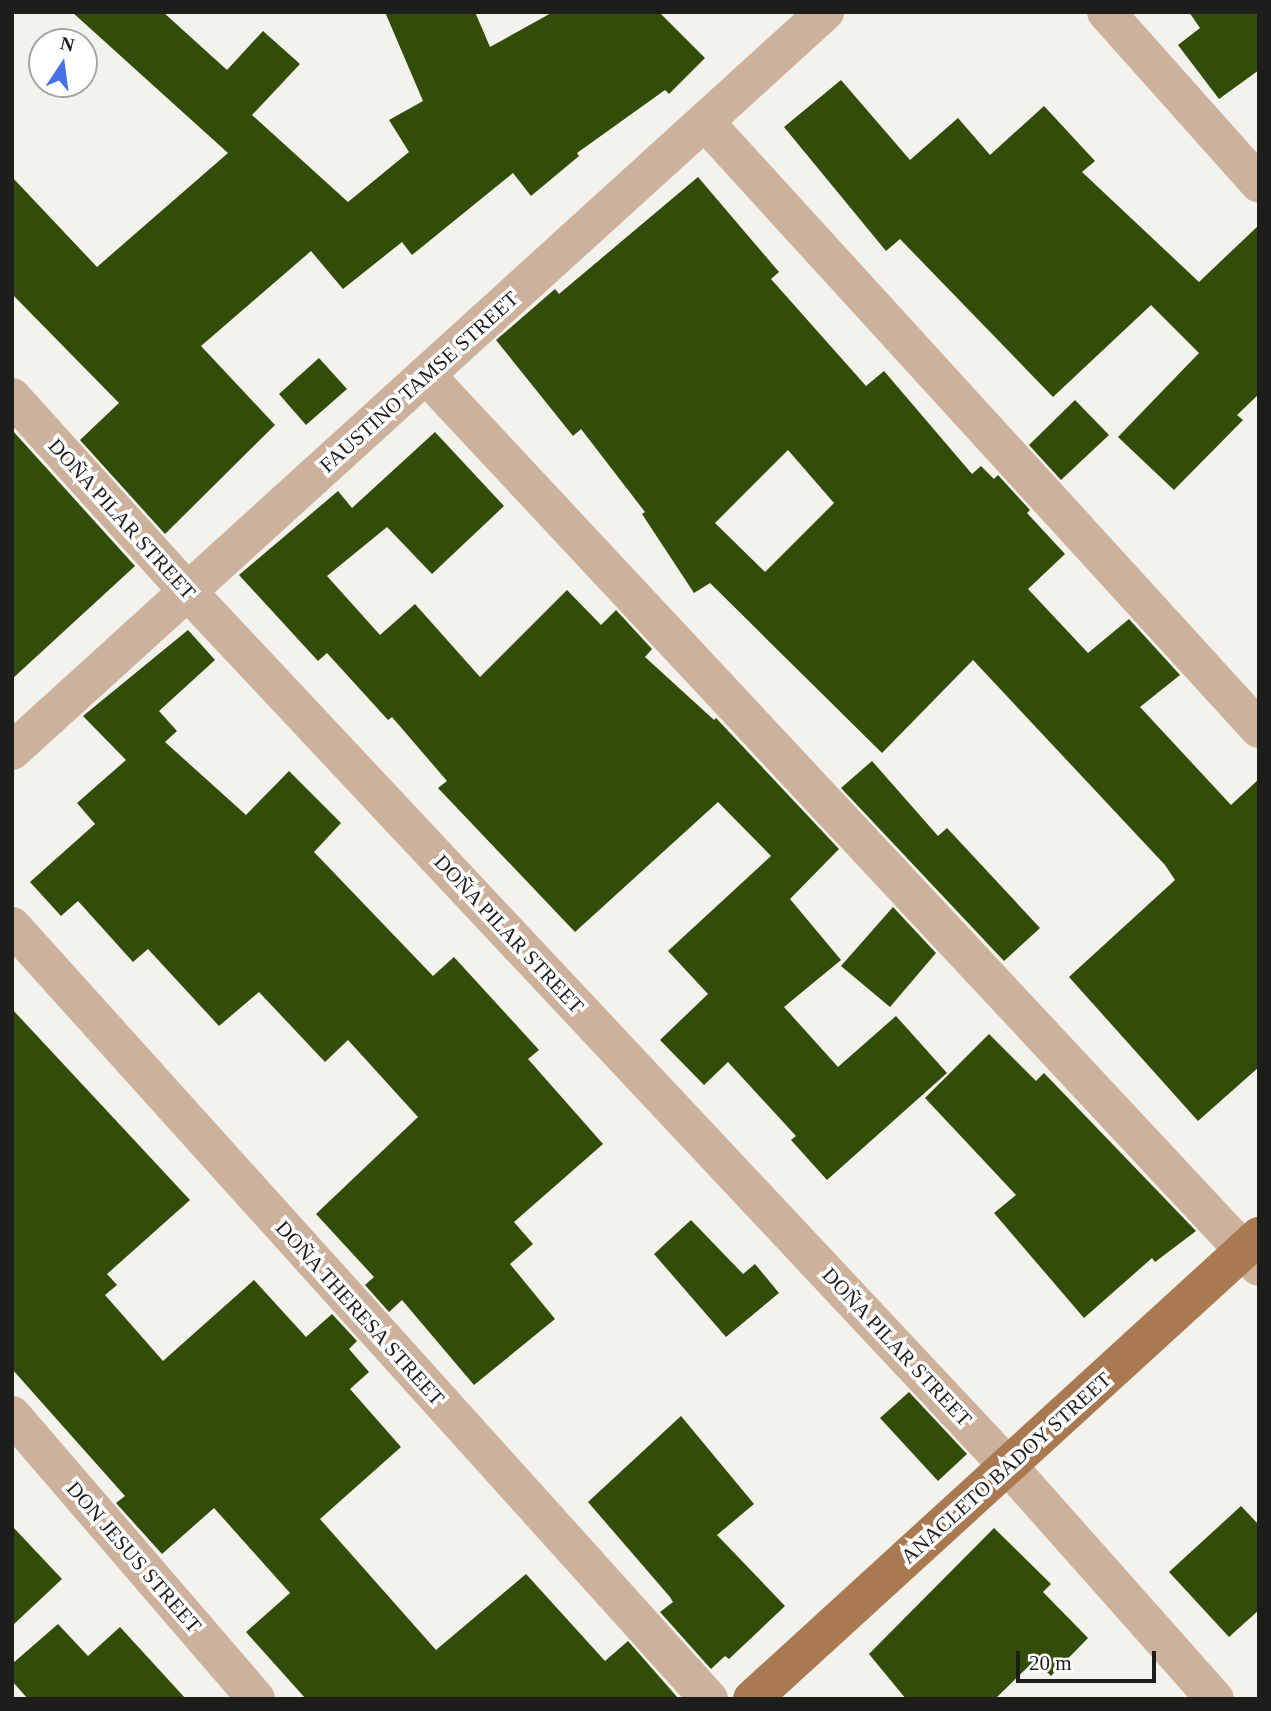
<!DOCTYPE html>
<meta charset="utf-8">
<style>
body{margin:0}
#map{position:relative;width:1271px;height:1711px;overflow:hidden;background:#f4f2ec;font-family:Georgia,serif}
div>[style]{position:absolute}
.building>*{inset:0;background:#324c09}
.minor>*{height:38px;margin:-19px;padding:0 19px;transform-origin:19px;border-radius:19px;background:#ccb19c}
.major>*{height:38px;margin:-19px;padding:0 19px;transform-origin:19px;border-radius:19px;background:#a97a52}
span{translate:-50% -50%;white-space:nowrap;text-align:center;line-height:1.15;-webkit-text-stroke:7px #fff;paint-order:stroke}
.street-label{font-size:21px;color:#1d1d1b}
.frame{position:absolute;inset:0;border:14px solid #1d1d1b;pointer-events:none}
.north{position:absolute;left:28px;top:28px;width:70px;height:70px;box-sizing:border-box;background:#fff;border:2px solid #a5a5a4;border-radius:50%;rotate:13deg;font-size:19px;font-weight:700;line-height:28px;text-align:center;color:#1d1d1b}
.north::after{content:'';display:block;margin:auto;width:24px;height:32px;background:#4771e4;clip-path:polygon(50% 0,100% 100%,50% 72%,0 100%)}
.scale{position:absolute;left:1016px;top:1651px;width:140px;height:32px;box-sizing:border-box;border:4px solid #1d1d1b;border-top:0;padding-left:9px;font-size:21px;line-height:24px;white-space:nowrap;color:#1d1d1b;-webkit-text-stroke:5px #fff;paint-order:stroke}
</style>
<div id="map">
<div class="building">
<div style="clip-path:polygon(72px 12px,163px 12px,227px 70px,263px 31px,300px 64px,252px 115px,348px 202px,409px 152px,389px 120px,423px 101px,385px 12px,475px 12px,490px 47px,553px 12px,659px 12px,705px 58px,669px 94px,665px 90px,577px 153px,579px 156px,531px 196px,513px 173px,412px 255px,402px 242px,343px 289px,311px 251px,201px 346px,275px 425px,165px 534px,80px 440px,119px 403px,12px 294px,12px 177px,97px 267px,228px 153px)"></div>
<div style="clip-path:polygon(1189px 12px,1259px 12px,1259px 70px,1219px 99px,1178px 45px,1200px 28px)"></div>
<div style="clip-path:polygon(841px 80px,910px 160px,958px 118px,990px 155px,1044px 106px,1095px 161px,1082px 172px,1199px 282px,1259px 225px,1259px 394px,1237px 415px,1243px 420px,1174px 490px,1118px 437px,1199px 353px,1151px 305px,1053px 397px,900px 239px,886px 251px,784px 127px)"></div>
<div style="clip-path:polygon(evenodd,698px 177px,779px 272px,771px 279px,866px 386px,884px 371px,972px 474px,981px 466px,994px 479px,998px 475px,1030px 510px,1027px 513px,1065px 554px,1028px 589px,1088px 653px,1129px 619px,1180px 675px,1140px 707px,1231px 805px,1259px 779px,1259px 1067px,1198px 1121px,1069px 977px,1175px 880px,1165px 865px,973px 660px,882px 753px,710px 583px,694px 593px,642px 514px,645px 512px,581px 429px,573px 436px,496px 340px,555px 289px,559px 294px,698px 177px,788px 450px,834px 503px,765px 572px,715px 523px,788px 450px)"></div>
<div style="clip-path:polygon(319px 358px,347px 389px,306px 425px,279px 394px)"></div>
<div style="clip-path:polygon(1075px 400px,1109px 435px,1061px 480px,1029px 445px)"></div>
<div style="clip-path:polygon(12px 430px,135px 566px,12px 679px)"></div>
<div style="clip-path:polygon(435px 432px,504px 506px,432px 574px,387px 527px,327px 576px,380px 635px,415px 604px,480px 677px,567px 590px,601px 625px,616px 610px,652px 649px,645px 657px,714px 720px,716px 718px,839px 849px,790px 899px,841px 960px,784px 1007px,838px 1067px,896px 1016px,947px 1073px,827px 1180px,791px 1140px,796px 1136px,728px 1062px,704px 1085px,660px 1040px,708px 994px,668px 951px,771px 856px,718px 802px,575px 932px,438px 788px,447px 781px,392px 717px,388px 720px,327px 653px,318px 661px,239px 575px,338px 491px,352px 508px)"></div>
<div style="clip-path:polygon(188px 630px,215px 660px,159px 711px,177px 731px,165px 742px,246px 815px,289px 771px,341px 823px,314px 852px,433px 976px,454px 957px,539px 1050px,528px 1059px,603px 1144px,514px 1222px,533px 1244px,510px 1264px,555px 1319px,474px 1385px,402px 1300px,389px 1312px,365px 1285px,374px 1277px,316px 1214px,418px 1117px,348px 1040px,325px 1062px,259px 992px,219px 1026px,148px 949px,133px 962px,78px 901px,61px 916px,30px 882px,95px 824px,77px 803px,126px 760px,83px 716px)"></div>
<div style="clip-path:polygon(872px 761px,938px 836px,947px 828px,1040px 928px,1004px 961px,841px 788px)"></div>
<div style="clip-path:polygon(893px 907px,936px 953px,890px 1007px,841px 966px)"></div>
<div style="clip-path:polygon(12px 1009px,190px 1200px,107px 1274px,117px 1285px,105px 1295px,163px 1361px,254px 1280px,306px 1337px,332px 1314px,357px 1341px,349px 1349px,369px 1372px,350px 1389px,401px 1447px,320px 1519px,436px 1650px,526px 1574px,605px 1661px,628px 1641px,678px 1698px,306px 1699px,246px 1632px,290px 1593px,214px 1508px,162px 1554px,116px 1503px,125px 1496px,12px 1369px)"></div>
<div style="clip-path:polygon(989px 1034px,1036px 1081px,1044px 1073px,1196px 1231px,1155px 1262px,1152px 1258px,1084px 1318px,994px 1213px,1016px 1195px,925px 1098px)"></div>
<div style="clip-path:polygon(691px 1220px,743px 1274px,755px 1264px,779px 1293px,726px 1337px,654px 1254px)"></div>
<div style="clip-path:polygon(909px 1392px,967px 1454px,938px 1481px,880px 1418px)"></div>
<div style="clip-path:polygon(681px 1416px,754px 1504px,717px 1535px,785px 1606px,729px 1659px,725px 1656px,711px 1669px,660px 1612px,673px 1602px,670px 1597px,588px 1502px)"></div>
<div style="clip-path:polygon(1241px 1506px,1259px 1525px,1259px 1610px,1229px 1637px,1169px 1572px)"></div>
<div style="clip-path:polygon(12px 1526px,62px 1579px,12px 1626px)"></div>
<div style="clip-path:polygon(994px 1528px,1051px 1584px,1043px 1592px,1088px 1638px,1051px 1676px,1035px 1660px,995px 1699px,906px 1699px,869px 1654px)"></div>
<div style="clip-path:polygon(58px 1624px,88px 1656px,120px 1627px,186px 1699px,28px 1699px,12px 1681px,12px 1664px)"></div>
</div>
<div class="minor">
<div style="left:1106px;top:12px;width:230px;rotate:48.3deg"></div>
<div style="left:705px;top:122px;width:822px;rotate:47.61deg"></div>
<div style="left:426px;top:375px;width:1220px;rotate:46.96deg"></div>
<div style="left:12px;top:397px;width:264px;rotate:47.9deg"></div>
<div style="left:189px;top:593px;width:1198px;rotate:46.83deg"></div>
<div style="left:1009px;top:1467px;width:310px;rotate:48.4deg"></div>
<div style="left:12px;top:751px;width:1099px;rotate:-42.27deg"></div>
<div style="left:12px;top:926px;width:1041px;rotate:47.96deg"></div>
<div style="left:12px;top:1415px;width:374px;rotate:49.3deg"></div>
</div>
<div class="major">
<div style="left:752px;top:1699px;width:687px;rotate:-42.4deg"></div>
</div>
<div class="street-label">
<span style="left:419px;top:382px;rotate:-42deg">FAUSTINO TAMSE STREET</span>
<span style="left:122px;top:519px;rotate:48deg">DOÑA PILAR STREET</span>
<span style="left:509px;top:934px;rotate:47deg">DOÑA PILAR STREET</span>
<span style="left:360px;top:1313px;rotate:48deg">DOÑA THERESA STREET</span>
<span style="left:897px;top:1347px;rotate:47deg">DOÑA PILAR STREET</span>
<span style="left:1006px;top:1468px;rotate:-42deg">ANACLETO BADOY STREET</span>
<span style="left:134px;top:1557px;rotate:49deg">DON JESUS STREET</span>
</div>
<div class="frame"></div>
<div class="north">N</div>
<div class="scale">20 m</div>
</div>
